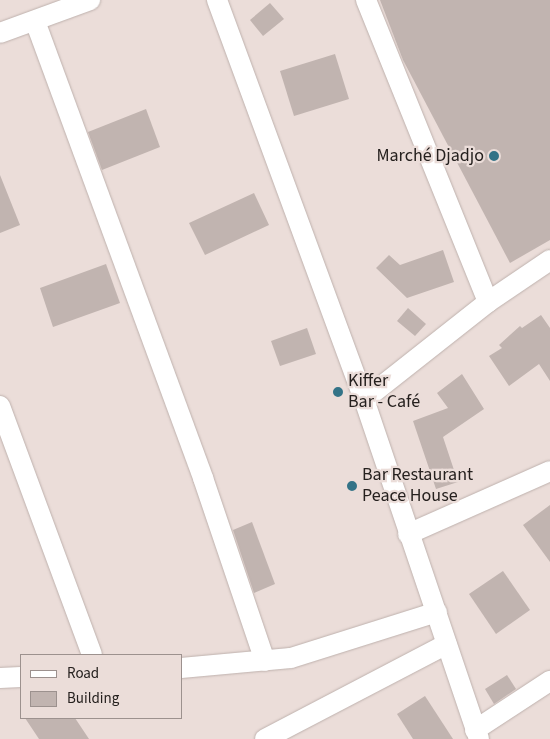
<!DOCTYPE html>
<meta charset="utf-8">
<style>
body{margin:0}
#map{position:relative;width:550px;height:739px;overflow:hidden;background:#ebddd9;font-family:"Source Sans 3",sans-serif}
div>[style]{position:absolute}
.building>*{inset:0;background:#c1b4b0}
.roads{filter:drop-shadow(0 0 1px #beb1ad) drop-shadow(0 0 1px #beb1ad)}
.minor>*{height:20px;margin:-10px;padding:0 10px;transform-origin:10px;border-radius:10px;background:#fff}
.dots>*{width:14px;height:14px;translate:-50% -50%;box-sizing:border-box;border:2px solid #ebddd9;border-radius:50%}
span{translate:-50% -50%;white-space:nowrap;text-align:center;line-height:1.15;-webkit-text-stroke:4.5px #ebddd9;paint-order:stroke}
.poi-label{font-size:18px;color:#25201e}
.right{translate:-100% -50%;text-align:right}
.left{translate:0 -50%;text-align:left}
.legend{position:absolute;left:20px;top:654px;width:162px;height:65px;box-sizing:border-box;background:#ebddd9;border:1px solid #9c918e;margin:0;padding:6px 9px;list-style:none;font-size:15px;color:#25201e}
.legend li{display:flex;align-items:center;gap:10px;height:25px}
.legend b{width:25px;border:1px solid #9c918e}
</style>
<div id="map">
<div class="building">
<div style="clip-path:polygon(380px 0,550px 0,550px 240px,510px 263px,403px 60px)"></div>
<div style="clip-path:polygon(270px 3px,284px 19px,263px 36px,250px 20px)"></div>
<div style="clip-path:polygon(335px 54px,349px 99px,294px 116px,280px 71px)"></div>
<div style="clip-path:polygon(146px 109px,160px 147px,102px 170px,88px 132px)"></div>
<div style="clip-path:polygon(0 175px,20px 225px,0 233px)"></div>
<div style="clip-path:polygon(254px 193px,269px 225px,205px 255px,189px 223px)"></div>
<div style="clip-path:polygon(443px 250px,454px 282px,407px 298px,376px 268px,389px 255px,400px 265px)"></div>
<div style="clip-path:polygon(106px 264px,120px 303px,53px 327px,40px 288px)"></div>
<div style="clip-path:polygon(408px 308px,426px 324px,415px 336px,397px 321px)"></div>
<div style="clip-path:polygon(541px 315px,550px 328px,550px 381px,539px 364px,509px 386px,489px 356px,502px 348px,499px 345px,520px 326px,522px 328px)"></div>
<div style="clip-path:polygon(307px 328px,316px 354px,280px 366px,271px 341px)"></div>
<div style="clip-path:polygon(462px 374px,484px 409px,443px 437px,458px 482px,436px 489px,413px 421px,448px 408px,437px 393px)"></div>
<div style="clip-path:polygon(550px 505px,550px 562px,523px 525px)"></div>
<div style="clip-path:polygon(252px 522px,275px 584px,254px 593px,233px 530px)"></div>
<div style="clip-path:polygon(503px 571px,530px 610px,496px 634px,469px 594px)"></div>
<div style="clip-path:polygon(507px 675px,516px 689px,494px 704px,485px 689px)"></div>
<div style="clip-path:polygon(425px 696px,453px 739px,413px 739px,397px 714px)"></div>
<div style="clip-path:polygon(25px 718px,75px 718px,89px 739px,39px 739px)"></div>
</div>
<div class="roads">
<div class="minor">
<div style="left:217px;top:0;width:426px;rotate:69.8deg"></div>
<div style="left:366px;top:0;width:326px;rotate:68deg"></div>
<div style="left:35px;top:21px;width:487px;rotate:69.8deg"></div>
<div style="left:203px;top:478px;width:193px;rotate:71.3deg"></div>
<div style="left:0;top:33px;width:96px;rotate:-20.1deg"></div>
<div style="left:0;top:406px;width:265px;rotate:69.7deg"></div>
<div style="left:408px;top:534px;width:155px;rotate:-23.9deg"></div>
<div style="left:181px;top:668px;width:110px;rotate:-5.2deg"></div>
<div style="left:291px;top:658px;width:153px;rotate:-17.5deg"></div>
<div style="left:0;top:678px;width:21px;rotate:-3deg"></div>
<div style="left:475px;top:730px;width:90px;rotate:-33.2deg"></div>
<div style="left:265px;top:739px;width:205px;rotate:-27.6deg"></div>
<div style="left:479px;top:739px;width:358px;rotate:-108.7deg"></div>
<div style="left:364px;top:400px;width:158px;rotate:-38.3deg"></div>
<div style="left:488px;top:302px;width:75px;rotate:-34.1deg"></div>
</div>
</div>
<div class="dots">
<div style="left:494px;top:156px;background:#337387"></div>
<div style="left:338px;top:392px;background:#337387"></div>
<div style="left:352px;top:486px;background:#337387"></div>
</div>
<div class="poi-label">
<span class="right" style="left:484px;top:156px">Marché Djadjo</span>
<span class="left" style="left:348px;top:392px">Kiffer<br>Bar - Café</span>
<span class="left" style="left:362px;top:486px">Bar Restaurant<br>Peace House</span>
</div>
<ul class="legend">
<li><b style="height:6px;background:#fff"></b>Road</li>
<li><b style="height:14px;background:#c1b4b0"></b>Building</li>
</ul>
</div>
